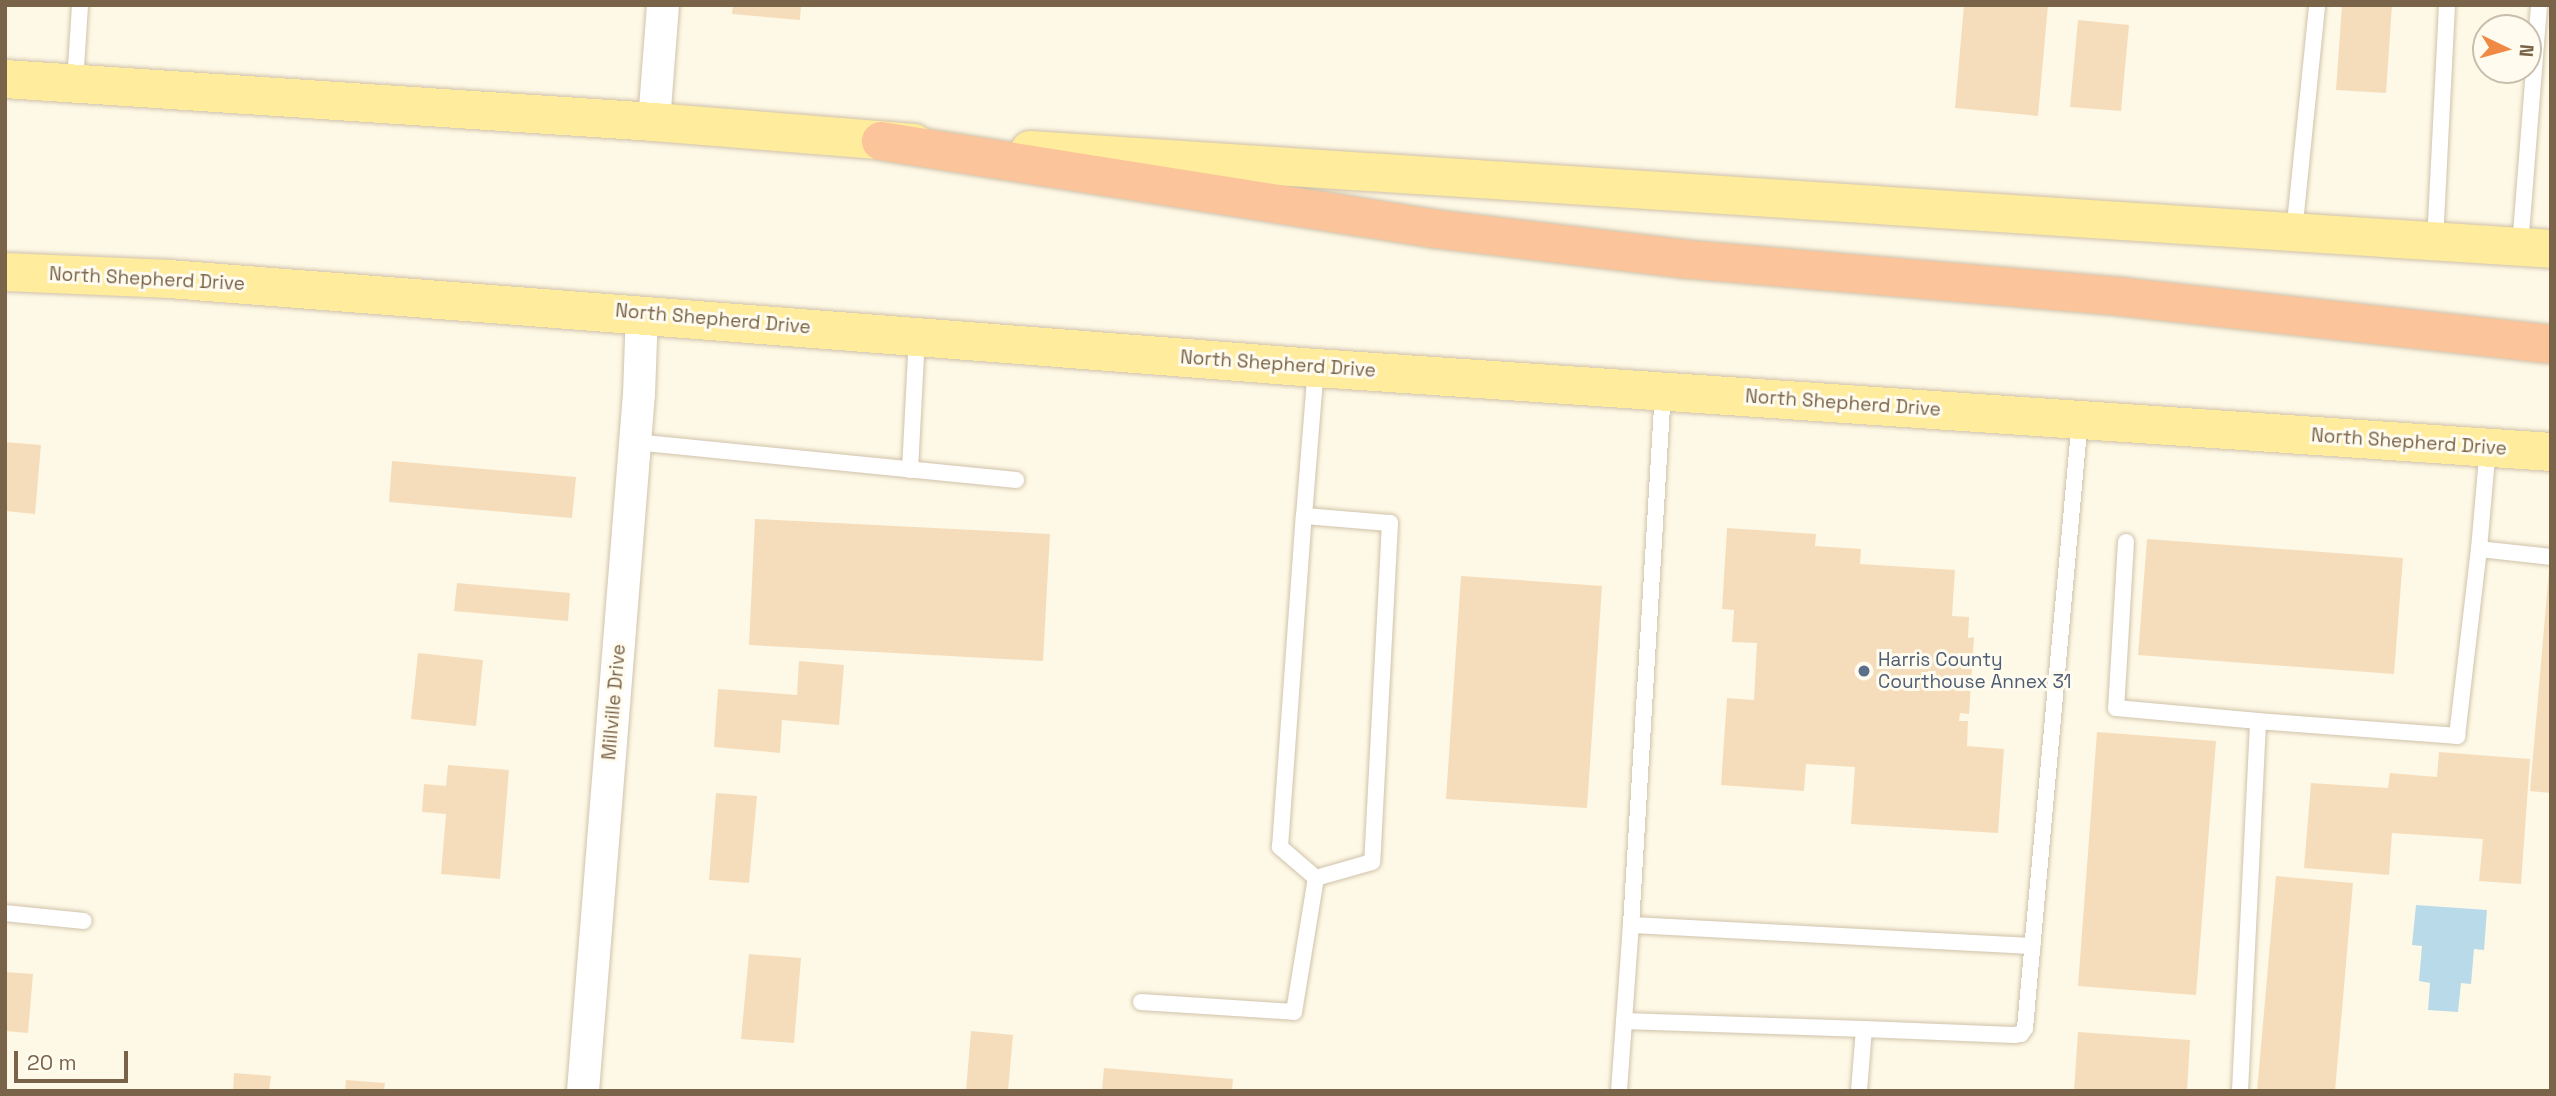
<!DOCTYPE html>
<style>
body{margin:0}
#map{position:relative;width:2556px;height:1096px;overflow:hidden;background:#fef9e6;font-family:"Space Grotesk",sans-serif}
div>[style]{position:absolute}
.water>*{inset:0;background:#b9dae9}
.building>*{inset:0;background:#f5ddbc}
.roads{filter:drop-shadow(0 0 2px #d0c2ab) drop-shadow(0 0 2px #d0c2ab)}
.service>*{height:16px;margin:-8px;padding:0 8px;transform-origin:8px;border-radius:8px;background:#fff}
.minor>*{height:32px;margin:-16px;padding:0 16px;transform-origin:16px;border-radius:16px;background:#fff}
.primary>*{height:38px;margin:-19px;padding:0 19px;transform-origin:19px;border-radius:19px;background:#ffec9c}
.motorway>*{height:38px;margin:-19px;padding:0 19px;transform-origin:19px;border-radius:19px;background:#fbc49a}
.dots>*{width:19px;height:19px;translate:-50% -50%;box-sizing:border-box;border:4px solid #fffbee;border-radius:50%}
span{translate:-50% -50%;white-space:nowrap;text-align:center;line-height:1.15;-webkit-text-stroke:6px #fffbee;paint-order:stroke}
.street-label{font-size:19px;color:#796349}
.service-label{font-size:19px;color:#4e5e75}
.left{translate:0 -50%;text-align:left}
.frame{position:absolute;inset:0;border:7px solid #796349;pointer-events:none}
.north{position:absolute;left:2472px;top:14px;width:70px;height:70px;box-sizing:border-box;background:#fffbee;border:2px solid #c9beac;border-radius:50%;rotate:95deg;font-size:19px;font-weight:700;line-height:28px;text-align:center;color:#796349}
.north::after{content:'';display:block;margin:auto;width:24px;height:32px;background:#ef8944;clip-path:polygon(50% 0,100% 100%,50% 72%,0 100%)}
.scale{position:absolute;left:14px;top:1051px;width:114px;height:32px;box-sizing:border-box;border:4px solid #796349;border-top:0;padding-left:9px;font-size:21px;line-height:24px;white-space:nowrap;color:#796349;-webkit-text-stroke:5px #fffbee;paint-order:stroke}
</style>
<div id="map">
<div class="water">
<div style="clip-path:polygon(2416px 905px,2487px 910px,2484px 950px,2474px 949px,2471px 984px,2461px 983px,2458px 1012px,2428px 1010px,2430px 983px,2419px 981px,2422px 946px,2412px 945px)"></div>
</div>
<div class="building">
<div style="clip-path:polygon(733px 5px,801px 5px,800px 20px,732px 14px)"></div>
<div style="clip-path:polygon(1964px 5px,2048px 5px,2038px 116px,1955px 108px)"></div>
<div style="clip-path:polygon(2342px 5px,2392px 5px,2386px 93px,2336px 90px)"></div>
<div style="clip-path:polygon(2078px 20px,2129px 25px,2121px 111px,2070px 107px)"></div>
<div style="clip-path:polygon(5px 442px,41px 445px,35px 514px,5px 511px)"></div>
<div style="clip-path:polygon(392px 461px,576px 477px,572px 518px,389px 502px)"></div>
<div style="clip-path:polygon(755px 519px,1050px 534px,1043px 661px,749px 645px)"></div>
<div style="clip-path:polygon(1727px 528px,1816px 534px,1815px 546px,1861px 549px,1860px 564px,1955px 570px,1952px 616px,1969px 617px,1968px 638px,1974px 637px,1969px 714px,1960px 713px,1959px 721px,1968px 721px,1967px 746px,2004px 749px,1998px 833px,1851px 824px,1855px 767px,1806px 764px,1804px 791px,1721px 785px,1727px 698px,1754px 700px,1757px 643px,1732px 642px,1734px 610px,1722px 609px)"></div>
<div style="clip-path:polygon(2147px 539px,2403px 558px,2394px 674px,2138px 655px)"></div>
<div style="clip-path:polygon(2549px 570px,2551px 570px,2551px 793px,2530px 791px)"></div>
<div style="clip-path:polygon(1461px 576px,1602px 586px,1587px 808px,1446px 799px)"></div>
<div style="clip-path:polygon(457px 583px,570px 593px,568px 621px,454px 611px)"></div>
<div style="clip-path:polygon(418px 653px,483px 660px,476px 726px,411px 719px)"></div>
<div style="clip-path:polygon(799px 661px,844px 665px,839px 725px,782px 720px,780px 753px,714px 747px,718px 689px,797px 695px)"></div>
<div style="clip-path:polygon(2097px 732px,2216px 741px,2196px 995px,2078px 986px)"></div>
<div style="clip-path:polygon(2439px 752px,2530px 759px,2521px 884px,2479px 881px,2483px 839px,2392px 833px,2389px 875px,2304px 868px,2311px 783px,2388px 788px,2390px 773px,2437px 777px)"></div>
<div style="clip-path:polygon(448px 765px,509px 770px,500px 879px,441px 874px,446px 814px,422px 812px,424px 784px,446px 786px)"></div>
<div style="clip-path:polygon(716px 793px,757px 796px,749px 883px,709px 880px)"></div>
<div style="clip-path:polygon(2276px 876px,2353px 883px,2335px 1091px,2257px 1091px)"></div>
<div style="clip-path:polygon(749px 954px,801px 958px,794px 1043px,741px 1039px)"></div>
<div style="clip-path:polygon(5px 972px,33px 974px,28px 1033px,5px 1031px)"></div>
<div style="clip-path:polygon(971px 1031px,1013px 1035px,1008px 1091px,966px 1091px)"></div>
<div style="clip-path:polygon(2078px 1032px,2190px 1040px,2187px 1091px,2074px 1091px)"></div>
<div style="clip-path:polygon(1104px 1068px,1233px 1079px,1232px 1091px,1102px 1091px)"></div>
<div style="clip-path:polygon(234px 1073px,271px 1076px,269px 1091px,233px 1091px)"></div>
<div style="clip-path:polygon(346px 1080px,385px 1083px,384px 1091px,345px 1091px)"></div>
</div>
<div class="roads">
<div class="service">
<div style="left:75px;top:83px;width:78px;rotate:-86.3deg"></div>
<div style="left:2294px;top:233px;width:229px;rotate:-84.2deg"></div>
<div style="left:2435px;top:242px;width:237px;rotate:-87.1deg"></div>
<div style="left:2520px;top:247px;width:243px;rotate:-85.5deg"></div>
<div style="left:1663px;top:390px;width:536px;rotate:93.42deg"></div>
<div style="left:1631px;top:925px;width:402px;rotate:3deg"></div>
<div style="left:635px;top:442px;width:383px;rotate:5.7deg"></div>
<div style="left:910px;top:470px;width:134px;rotate:-87deg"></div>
<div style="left:1304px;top:516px;width:86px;rotate:4.7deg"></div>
<div style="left:1390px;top:523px;width:339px;rotate:93deg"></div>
<div style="left:1372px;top:862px;width:58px;rotate:164.1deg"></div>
<div style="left:1316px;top:878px;width:48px;rotate:-139.3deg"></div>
<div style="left:1280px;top:847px;width:332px;rotate:-85.9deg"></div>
<div style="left:1304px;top:516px;width:148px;rotate:-85.4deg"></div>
<div style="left:2126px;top:542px;width:166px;rotate:93.4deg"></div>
<div style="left:2116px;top:708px;width:143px;rotate:5.2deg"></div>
<div style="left:2479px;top:549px;width:102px;rotate:-85deg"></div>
<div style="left:5px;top:913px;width:79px;rotate:5.8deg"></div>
<div style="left:1141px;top:1002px;width:153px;rotate:3.7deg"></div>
<div style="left:1294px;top:1012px;width:136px;rotate:-80.7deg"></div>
<div style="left:1624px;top:1021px;width:240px;rotate:1.9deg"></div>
<div style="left:1619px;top:1091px;width:166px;rotate:-85.9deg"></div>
<div style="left:1859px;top:1091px;width:62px;rotate:-85.4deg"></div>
<div style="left:1864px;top:1029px;width:150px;rotate:2.3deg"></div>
<div style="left:2014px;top:1035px;width:7px;rotate:-8deg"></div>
<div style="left:2021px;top:1034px;width:7px;rotate:-56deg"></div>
<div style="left:2025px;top:1028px;width:611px;rotate:-84.84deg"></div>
<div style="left:2240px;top:1091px;width:370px;rotate:-87.2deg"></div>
<div style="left:2258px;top:721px;width:200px;rotate:4.3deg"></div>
<div style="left:2457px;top:736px;width:188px;rotate:-83.3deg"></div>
<div style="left:2479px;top:549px;width:72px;rotate:6.3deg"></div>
</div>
<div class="minor">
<div style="left:654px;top:122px;width:117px;rotate:-85.6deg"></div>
<div style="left:583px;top:1091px;width:699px;rotate:-85.41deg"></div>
<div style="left:639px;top:394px;width:81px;rotate:-87.9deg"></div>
</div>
<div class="primary">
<div style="left:5px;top:79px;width:650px;rotate:3.79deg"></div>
<div style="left:654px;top:122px;width:261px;rotate:4.6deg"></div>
<div style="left:1030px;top:150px;width:1524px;rotate:3.72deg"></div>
<div style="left:5px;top:272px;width:164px;rotate:2.4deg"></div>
<div style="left:169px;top:279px;width:1150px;rotate:4.44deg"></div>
<div style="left:1316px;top:368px;width:1238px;rotate:3.89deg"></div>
</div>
<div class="motorway">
<div style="left:881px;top:141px;width:562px;rotate:9.01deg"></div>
<div style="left:1436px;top:229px;width:249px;rotate:6.9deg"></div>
<div style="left:1683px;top:259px;width:442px;rotate:4.9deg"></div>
<div style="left:2123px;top:297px;width:431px;rotate:6.3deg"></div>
</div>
</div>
<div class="dots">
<div style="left:1864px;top:671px;background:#5c6f8a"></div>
</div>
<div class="street-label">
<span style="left:147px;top:279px;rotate:3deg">North Shepherd Drive</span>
<span style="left:713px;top:319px;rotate:5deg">North Shepherd Drive</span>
<span style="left:1278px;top:364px;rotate:4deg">North Shepherd Drive</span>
<span style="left:1843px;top:403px;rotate:4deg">North Shepherd Drive</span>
<span style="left:2409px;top:442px;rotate:4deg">North Shepherd Drive</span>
<span style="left:614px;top:702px;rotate:-85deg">Millville Drive</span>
</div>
<div class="service-label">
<span class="left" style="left:1878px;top:671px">Harris County<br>Courthouse Annex 31</span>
</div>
<div class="frame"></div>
<div class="north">N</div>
<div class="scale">20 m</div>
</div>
